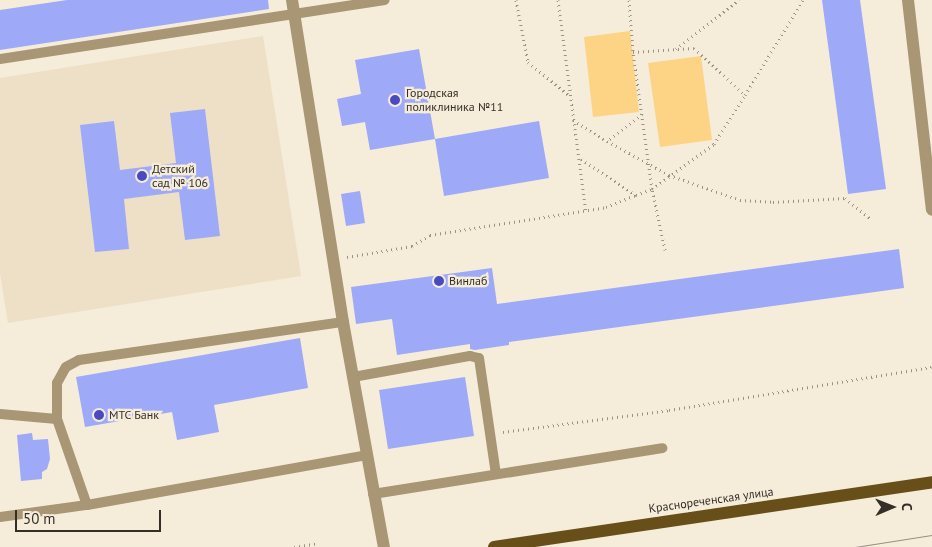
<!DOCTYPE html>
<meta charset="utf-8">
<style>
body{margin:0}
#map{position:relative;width:932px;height:547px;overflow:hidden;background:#f6ecda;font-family:"PT Sans",sans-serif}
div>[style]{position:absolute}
.built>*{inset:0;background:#eee0c7}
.green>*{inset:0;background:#fdd485}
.building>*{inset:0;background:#9ea9f8}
.path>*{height:3px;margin-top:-1.5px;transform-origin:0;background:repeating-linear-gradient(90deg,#999285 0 1px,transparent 0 5px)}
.service>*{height:10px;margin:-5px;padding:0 5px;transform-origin:5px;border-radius:5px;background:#a89674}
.minor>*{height:12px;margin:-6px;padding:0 6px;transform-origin:6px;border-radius:6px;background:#a89674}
.primary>*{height:12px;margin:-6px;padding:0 6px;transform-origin:6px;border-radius:6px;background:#684f19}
.tram>*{height:1px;margin:-0.5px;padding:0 0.5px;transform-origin:0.5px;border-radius:0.5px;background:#958e82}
.dots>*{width:14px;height:14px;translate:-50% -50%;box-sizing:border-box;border:2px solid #f6ecda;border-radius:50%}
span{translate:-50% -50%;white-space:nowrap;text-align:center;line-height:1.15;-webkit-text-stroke:4.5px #f6ecda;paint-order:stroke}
.poi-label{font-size:12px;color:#332f28}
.left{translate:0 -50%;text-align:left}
.street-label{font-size:12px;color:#332f28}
.north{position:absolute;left:867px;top:482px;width:50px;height:50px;-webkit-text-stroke:4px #f6ecda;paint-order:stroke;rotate:89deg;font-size:14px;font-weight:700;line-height:20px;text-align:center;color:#332f28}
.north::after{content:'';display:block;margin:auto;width:18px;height:22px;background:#332f28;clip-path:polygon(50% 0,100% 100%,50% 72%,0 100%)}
.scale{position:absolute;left:15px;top:510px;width:146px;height:22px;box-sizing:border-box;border:2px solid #332f28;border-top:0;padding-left:6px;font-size:15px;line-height:18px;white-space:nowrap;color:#332f28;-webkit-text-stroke:4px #f6ecda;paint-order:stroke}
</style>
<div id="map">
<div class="built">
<div style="clip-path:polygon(263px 36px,301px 276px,8px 323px,0 273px,0 78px)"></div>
</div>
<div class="green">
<div style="clip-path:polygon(630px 31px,639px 112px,593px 117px,584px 37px)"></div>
<div style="clip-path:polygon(701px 56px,712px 140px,660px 147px,648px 63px)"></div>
</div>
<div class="building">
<div style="clip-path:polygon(67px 0,268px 0,269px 9px,0 50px,0 10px)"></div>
<div style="clip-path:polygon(822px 0,860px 0,886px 189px,848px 194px)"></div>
<div style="clip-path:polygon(419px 49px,435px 139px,370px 150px,365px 122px,342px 126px,337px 99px,361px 94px,355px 60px)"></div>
<div style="clip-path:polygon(205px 109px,220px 236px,185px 240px,179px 192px,124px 199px,129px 249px,95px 252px,80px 125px,114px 121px,120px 170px,176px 163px,170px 113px)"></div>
<div style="clip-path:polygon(539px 121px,549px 178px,444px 196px,435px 139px)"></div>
<div style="clip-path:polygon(360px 191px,365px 223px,346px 226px,341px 194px)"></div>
<div style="clip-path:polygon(899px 249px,904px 288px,509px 342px,509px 345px,475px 350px,470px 349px,470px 344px,397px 355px,392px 319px,356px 324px,351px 287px,492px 268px,497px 304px)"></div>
<div style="clip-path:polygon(300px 338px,308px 388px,214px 405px,219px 432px,177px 440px,172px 412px,85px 427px,76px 377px)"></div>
<div style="clip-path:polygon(465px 377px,474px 436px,388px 449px,379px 390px)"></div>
<div style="clip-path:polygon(32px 433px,33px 440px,48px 439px,50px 459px,47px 469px,42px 472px,42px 479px,21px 481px,17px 435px)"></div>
</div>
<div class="path">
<div style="left:516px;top:0;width:63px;rotate:79deg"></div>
<div style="left:528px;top:62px;width:54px;rotate:39deg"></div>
<div style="left:558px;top:0;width:214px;rotate:82.5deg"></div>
<div style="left:629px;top:0;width:52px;rotate:85.6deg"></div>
<div style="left:676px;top:49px;width:80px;rotate:-37.9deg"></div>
<div style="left:642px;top:114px;width:44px;rotate:142.4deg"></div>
<div style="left:607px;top:141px;width:71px;rotate:28.7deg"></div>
<div style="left:669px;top:175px;width:75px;rotate:19.4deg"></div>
<div style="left:740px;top:200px;width:33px;rotate:3deg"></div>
<div style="left:773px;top:202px;width:72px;rotate:-3.2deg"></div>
<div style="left:845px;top:198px;width:32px;rotate:39deg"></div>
<div style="left:573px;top:120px;width:40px;rotate:32deg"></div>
<div style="left:581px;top:159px;width:66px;rotate:33.2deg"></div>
<div style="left:665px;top:250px;width:62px;rotate:-102deg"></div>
<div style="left:652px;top:189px;width:138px;rotate:-97.9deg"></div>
<div style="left:633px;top:52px;width:61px;rotate:-3.8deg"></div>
<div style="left:694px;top:48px;width:69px;rotate:42.7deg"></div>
<div style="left:745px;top:95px;width:111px;rotate:-58.6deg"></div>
<div style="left:347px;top:257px;width:66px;rotate:-9.6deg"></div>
<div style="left:412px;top:246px;width:21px;rotate:-31deg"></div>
<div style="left:430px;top:235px;width:178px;rotate:-9deg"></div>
<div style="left:606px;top:207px;width:32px;rotate:-22deg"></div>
<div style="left:636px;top:195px;width:17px;rotate:-21deg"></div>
<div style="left:652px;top:189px;width:77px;rotate:-36deg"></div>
<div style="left:714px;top:144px;width:58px;rotate:-57.7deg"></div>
<div style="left:503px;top:432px;width:167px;rotate:-7.5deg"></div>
<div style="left:669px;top:410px;width:266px;rotate:-9.3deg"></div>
<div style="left:294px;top:547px;width:25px;rotate:-9deg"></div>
</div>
<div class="service">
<div style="left:0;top:59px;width:389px;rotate:-8.7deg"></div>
<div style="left:353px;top:377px;width:119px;rotate:-10.2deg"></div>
<div style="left:470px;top:356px;width:9px;rotate:13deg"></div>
<div style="left:479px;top:358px;width:117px;rotate:81.7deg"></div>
<div style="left:0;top:414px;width:57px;rotate:5deg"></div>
<div style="left:57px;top:419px;width:91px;rotate:70.8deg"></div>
<div style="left:87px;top:505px;width:284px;rotate:-10.1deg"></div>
<div style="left:57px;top:419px;width:36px;rotate:-90deg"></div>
<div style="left:57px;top:383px;width:18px;rotate:-61deg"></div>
<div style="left:66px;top:367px;width:15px;rotate:-28deg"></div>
<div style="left:79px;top:360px;width:267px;rotate:-8.2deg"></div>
<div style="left:373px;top:494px;width:293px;rotate:-9deg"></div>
<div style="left:0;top:517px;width:88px;rotate:-7.9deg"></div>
</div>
<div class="minor">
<div style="left:292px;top:0;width:326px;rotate:81deg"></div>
<div style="left:343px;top:322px;width:229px;rotate:79.7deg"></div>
<div style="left:908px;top:0;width:211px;rotate:83.5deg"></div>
</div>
<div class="primary">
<div style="left:494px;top:547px;width:443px;rotate:-8.4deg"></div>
</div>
<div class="tram">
<div style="left:855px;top:547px;width:78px;rotate:-8.9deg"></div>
</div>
<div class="dots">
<div style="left:395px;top:100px;background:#4a4ac0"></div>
<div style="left:142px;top:176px;background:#4a4ac0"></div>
<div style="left:439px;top:281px;background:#4a4ac0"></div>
<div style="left:99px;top:415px;background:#4a4ac0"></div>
</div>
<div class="poi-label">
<span class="left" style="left:406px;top:100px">Городская<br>поликлиника №11</span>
<span class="left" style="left:152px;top:176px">Детский<br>сад № 106</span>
<span class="left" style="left:449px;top:281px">Винлаб</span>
<span class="left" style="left:109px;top:415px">МТС Банк</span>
</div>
<div class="street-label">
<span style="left:711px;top:500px;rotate:-8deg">Краснореченская улица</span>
</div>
<div class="north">С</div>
<div class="scale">50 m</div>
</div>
